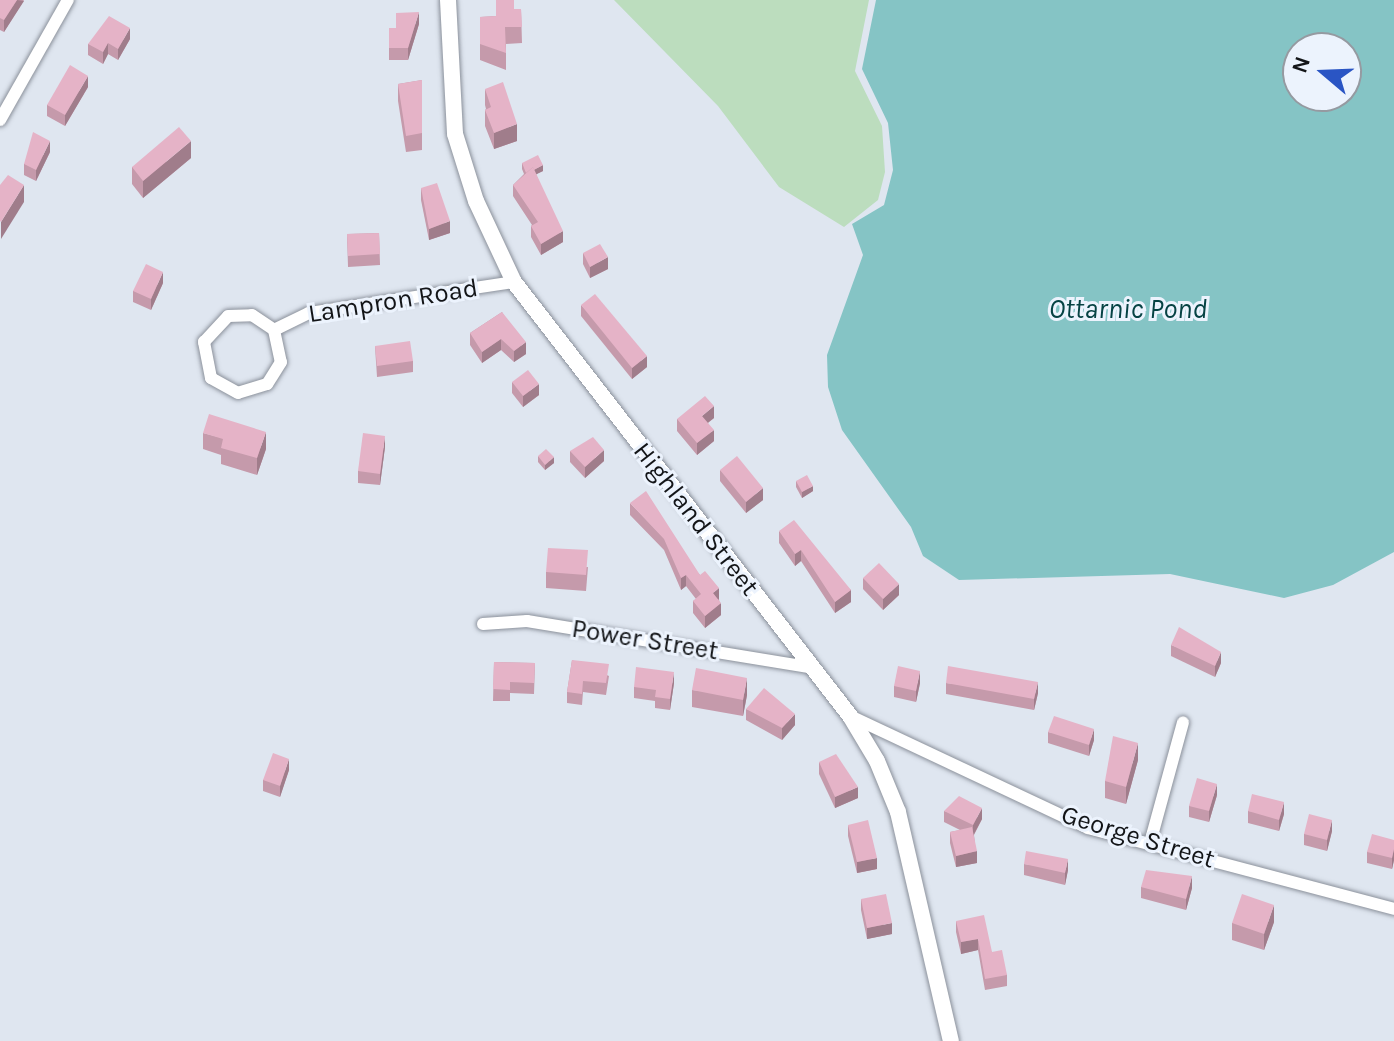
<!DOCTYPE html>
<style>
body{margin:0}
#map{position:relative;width:1394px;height:1041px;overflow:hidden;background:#dfe6f0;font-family:Karla,sans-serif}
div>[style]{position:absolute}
.green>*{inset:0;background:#bcddbe}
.water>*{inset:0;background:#85c4c5}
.roads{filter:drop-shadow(0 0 2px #8b919b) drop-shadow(0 0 2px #8b919b)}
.minor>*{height:12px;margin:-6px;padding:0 6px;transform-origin:6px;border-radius:6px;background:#fff}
.tertiary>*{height:16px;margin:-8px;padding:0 8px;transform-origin:8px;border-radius:8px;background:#fff}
.wall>*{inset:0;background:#c59aab}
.shaded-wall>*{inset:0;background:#a07d8b}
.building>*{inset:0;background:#e5b3c7}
span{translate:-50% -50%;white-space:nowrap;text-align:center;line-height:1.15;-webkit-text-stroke:6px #ecf3fd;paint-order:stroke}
.street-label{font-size:26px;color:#131518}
.water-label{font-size:28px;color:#064344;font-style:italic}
.north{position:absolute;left:1282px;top:32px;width:80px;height:80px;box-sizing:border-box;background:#ecf3fd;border:2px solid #959aa1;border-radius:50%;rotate:289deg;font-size:22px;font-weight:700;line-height:32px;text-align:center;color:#131518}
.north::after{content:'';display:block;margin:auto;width:28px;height:36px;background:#2a55c4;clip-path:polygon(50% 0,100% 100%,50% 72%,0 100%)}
</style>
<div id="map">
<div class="green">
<div style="clip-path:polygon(614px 0,869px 0,855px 71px,882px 126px,885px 172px,878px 200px,844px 227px,779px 187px,718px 106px)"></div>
</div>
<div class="water">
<div style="clip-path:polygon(evenodd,876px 0,1394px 0,1394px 552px,1333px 585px,1284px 598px,1170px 574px,959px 580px,923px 556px,911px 527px,842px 430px,828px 387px,827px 355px,863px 255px,852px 224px,884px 205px,893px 170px,888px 123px,862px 69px,876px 0,1298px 48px,1346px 48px,1346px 96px,1298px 96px,1298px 48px)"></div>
</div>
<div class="roads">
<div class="minor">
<div style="left:0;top:120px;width:138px;rotate:-60.5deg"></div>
<div style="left:274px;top:330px;width:33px;rotate:78deg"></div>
<div style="left:281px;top:362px;width:26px;rotate:122deg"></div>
<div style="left:267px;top:384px;width:30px;rotate:163deg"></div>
<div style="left:238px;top:393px;width:31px;rotate:-151deg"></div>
<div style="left:211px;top:378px;width:37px;rotate:-101deg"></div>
<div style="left:204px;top:342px;width:35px;rotate:-47deg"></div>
<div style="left:228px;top:316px;width:24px;rotate:-2deg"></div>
<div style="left:252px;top:315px;width:27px;rotate:34deg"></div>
<div style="left:274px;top:330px;width:39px;rotate:-26deg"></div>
<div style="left:309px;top:313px;width:207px;rotate:-8.6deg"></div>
<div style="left:483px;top:624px;width:44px;rotate:-3.9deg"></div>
<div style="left:527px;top:621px;width:284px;rotate:9.3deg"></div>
<div style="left:850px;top:716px;width:263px;rotate:25.2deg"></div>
<div style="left:1088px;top:828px;width:317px;rotate:14.8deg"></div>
<div style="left:1150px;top:843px;width:125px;rotate:-74.7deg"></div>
</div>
<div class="tertiary">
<div style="left:448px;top:0;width:134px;rotate:87deg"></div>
<div style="left:455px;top:134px;width:70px;rotate:72.6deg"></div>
<div style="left:476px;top:201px;width:89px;rotate:64.9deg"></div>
<div style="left:514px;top:282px;width:549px;rotate:52.25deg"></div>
<div style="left:850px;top:716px;width:52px;rotate:59deg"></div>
<div style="left:877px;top:761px;width:55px;rotate:67.6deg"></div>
<div style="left:898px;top:812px;width:235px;rotate:77deg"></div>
</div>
</div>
<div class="wall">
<div style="clip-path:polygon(0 0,24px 0,4px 32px,0 30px)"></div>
<div style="clip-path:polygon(514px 9px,521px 9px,522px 43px,506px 44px,506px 70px,480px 60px,480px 17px,496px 16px)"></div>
<div style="clip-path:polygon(419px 24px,408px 60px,389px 60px,389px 28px,396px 28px)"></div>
<div style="clip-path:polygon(130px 39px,118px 60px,108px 54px,103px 64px,88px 55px,88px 44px)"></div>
<div style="clip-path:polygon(422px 80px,422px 150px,406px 152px,398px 101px,398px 84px)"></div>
<div style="clip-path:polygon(88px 87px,65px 126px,47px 116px,47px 105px)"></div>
<div style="clip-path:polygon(485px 89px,517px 141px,494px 149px,485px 126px,485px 110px,486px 109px,485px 105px)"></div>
<div style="clip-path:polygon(50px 152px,36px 181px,24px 175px,24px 164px)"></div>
<div style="clip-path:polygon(191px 158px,143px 198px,132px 184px,132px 167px)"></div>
<div style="clip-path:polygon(522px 163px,543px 171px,536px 174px,563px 242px,541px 255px,531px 237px,531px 226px,532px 225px,513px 196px,513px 185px,524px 174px,522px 169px)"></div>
<div style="clip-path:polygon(421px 188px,450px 233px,429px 240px,421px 200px)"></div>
<div style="clip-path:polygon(379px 233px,380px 265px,348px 267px,347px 234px)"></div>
<div style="clip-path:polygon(583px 253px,608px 269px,590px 278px,583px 264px)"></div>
<div style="clip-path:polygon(163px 283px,151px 310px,133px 302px,133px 291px)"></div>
<div style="clip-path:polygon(581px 305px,647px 367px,632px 379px,581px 316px)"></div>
<div style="clip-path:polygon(502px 312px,526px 354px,514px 362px,501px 350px,482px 363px,470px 345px,470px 333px)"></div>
<div style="clip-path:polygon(375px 346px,413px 361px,413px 372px,377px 377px)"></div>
<div style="clip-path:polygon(512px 382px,539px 395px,523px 407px,512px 393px)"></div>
<div style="clip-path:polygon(714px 418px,708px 423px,714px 441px,697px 455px,677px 431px,677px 419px)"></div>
<div style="clip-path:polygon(203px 433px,266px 449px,257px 475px,221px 464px,221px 455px,203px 449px)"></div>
<div style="clip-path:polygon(385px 447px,380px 485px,358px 483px,358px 471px)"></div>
<div style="clip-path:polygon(570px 451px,604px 461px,585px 478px,570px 462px)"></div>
<div style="clip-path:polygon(538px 456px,554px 463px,545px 470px,538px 462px)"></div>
<div style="clip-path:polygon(720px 470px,763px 500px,746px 513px,720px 481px)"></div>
<div style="clip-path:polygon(796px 481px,813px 491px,802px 498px,796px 487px)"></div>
<div style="clip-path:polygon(630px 503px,700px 575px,719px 599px,721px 615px,705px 628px,693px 613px,693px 601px,696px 599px,686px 586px,681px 590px,664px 550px,630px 515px)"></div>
<div style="clip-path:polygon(779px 531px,851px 590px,851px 602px,835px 613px,801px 561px,795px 566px,779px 543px)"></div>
<div style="clip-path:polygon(588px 567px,586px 591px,546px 588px,546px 572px)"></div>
<div style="clip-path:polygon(863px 578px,899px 595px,883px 610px,863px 589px)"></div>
<div style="clip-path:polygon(1171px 645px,1221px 663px,1215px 677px,1171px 656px)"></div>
<div style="clip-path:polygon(572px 660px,609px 676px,606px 695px,583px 692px,582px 705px,567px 703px,567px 692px)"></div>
<div style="clip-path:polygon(494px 662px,535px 663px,534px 694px,510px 693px,510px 701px,493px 701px)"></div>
<div style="clip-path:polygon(674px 683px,670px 710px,655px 708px,655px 701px,634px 698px,634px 687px)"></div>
<div style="clip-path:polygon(920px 683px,916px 702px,894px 697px,894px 686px)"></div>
<div style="clip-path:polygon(946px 683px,1038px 693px,1034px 710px,946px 694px)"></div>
<div style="clip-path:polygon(692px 690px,747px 695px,743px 716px,692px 707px)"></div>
<div style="clip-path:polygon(746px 709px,795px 725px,782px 740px,746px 720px)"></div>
<div style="clip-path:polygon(1048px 732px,1094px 740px,1089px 756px,1048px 743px)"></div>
<div style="clip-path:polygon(1138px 760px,1126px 804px,1105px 798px,1105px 781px)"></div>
<div style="clip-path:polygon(819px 762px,858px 798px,835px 808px,819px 774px)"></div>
<div style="clip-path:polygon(289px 770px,280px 797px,263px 791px,263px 780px)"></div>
<div style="clip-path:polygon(1217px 795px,1209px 822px,1189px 817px,1189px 806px)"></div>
<div style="clip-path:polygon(944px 811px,982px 819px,974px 835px,977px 863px,956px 867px,950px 843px,950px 832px,960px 830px,944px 822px)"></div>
<div style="clip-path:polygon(1248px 811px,1284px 814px,1279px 831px,1248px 823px)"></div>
<div style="clip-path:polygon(848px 825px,877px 869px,857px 873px,848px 836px)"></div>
<div style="clip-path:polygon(1332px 831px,1327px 851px,1304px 845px,1304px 834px)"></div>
<div style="clip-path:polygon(1394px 840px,1394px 860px,1392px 869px,1367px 863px,1367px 852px)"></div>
<div style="clip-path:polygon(1024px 864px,1068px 870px,1065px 885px,1024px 875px)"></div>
<div style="clip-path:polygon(1141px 887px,1192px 888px,1186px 910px,1141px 898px)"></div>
<div style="clip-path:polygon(861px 899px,892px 934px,867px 939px,861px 910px)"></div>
<div style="clip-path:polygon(956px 921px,992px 952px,1007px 975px,1007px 986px,985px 990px,978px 950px,961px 954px,956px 932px)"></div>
<div style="clip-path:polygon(1274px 922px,1264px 950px,1232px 940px,1232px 923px)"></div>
</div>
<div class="shaded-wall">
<div style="clip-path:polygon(17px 0,24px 1px,4px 32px,4px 20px)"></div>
<div style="clip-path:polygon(419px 12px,419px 24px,408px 60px,408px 48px)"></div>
<div style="clip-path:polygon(130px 28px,130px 39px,118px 60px,118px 49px)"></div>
<div style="clip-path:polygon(108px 43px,108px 54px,103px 64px,103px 52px)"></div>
<div style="clip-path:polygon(88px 76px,88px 87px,65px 126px,65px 115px)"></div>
<div style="clip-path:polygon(517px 124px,517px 141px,494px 149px,494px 133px)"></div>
<div style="clip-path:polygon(50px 141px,50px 152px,36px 181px,36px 170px)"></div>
<div style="clip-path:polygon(191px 141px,191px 158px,143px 198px,143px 181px)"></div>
<div style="clip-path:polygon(543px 165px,543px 171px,527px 179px,527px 173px)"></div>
<div style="clip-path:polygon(24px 185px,24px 202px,1px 239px,1px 222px)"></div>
<div style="clip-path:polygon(450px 221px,450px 233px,429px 240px,429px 229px)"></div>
<div style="clip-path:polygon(563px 231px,563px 242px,541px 255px,541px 244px)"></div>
<div style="clip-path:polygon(608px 257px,608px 269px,590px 278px,590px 267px)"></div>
<div style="clip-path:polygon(163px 272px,163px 283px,151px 310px,151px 299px)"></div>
<div style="clip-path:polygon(501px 339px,501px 350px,482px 363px,482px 352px)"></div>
<div style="clip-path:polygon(526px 342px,526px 354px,514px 362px,514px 351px)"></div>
<div style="clip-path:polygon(647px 356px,647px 367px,632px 379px,632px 368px)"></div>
<div style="clip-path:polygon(539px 384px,539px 395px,523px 407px,523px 396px)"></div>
<div style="clip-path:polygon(714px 406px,714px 418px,702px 427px,702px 416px)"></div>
<div style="clip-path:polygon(714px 430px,714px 441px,697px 455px,697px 443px)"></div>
<div style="clip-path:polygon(266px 432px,266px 449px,257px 475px,257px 458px)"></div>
<div style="clip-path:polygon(385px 436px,385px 447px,380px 485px,380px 474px)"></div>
<div style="clip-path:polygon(604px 450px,604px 461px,585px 478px,585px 467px)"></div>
<div style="clip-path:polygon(554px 457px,554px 463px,545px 470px,545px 465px)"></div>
<div style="clip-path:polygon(813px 486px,813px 491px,802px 498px,802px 492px)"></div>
<div style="clip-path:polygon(763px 488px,763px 500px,746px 513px,746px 502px)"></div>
<div style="clip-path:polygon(801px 550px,801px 561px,795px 566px,795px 554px)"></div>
<div style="clip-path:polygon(686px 575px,686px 586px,681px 590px,681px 578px)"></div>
<div style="clip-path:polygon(899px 584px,899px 595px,883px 610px,883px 599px)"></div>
<div style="clip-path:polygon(719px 588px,719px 599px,713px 604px,713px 593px)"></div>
<div style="clip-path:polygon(851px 590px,851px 602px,835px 613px,835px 602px)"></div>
<div style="clip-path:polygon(721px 603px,721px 615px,705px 628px,705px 616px)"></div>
<div style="clip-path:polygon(1221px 652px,1221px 663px,1215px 677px,1215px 666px)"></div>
<div style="clip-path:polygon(920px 671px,920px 683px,916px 702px,916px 691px)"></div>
<div style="clip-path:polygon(674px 672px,674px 683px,670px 710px,670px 699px)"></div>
<div style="clip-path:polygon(747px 678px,747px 695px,743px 716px,743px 700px)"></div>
<div style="clip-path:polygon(1038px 682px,1038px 693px,1034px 710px,1034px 699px)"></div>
<div style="clip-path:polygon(795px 714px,795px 725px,782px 740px,782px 728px)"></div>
<div style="clip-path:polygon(1094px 729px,1094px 740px,1089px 756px,1089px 745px)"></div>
<div style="clip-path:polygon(1138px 743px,1138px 760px,1126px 804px,1126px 787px)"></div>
<div style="clip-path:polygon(289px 759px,289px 770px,280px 797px,280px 786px)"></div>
<div style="clip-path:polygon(1217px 784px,1217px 795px,1209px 822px,1209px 811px)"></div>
<div style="clip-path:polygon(858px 787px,858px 798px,835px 808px,835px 797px)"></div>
<div style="clip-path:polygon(1284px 802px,1284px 814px,1279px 831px,1279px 820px)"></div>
<div style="clip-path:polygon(982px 808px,982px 819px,973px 836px,973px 825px)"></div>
<div style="clip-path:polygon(1332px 820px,1332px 831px,1327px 851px,1327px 840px)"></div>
<div style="clip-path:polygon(1394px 849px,1394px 860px,1392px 869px,1392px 858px)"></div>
<div style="clip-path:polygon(977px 851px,977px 863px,956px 867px,956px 856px)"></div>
<div style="clip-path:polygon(877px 858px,877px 869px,857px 873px,857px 862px)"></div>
<div style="clip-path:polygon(1068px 859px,1068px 870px,1065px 885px,1065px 873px)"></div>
<div style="clip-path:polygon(1192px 876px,1192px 888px,1186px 910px,1186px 899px)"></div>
<div style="clip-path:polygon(1274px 905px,1274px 922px,1264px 950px,1264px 934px)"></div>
<div style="clip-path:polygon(892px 923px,892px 934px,867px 939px,867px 928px)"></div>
<div style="clip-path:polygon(978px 939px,978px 950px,961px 954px,961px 942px)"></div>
</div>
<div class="building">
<div style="clip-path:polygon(0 0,17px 0,4px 20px,0 18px)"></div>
<div style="clip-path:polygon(496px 0,514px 0,514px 9px,521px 9px,522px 27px,505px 27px,506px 53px,480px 44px,480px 17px,496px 16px)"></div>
<div style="clip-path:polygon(419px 12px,408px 48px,389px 48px,389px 28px,396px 28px,396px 13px)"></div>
<div style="clip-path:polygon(109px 16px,130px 28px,118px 49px,108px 43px,103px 52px,88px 44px)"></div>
<div style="clip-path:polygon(70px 65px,88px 76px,65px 115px,47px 105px)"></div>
<div style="clip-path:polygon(422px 80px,422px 133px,406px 136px,398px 84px)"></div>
<div style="clip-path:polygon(503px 82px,517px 124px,494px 133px,485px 110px,491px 107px,485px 89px)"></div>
<div style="clip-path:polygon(179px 127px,191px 141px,143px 181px,132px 167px)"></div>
<div style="clip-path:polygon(33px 132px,50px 141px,36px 170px,24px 164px)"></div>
<div style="clip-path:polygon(538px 155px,543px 165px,534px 170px,533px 167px,526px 173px,522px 163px)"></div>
<div style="clip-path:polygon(533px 167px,563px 231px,541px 244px,531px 226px,538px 222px,513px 185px)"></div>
<div style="clip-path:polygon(8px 175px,24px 185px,1px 222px,0 221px,0 185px)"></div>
<div style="clip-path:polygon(437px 183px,450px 221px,429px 229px,421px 188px)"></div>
<div style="clip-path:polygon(379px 233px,380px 254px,348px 256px,347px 234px)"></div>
<div style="clip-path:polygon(600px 244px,608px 257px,590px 267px,583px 253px)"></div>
<div style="clip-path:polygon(146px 264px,163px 272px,151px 299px,133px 291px)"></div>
<div style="clip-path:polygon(595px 294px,647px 356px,632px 368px,581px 305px)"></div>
<div style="clip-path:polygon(502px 312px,526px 342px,514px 351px,501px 339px,482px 352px,470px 333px)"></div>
<div style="clip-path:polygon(410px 341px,413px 361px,377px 366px,375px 346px)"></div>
<div style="clip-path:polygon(528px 370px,539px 384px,523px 396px,512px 382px)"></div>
<div style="clip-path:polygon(705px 396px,714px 406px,702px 416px,714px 430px,697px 443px,677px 419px)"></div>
<div style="clip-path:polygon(209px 414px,266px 432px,257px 458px,221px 448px,223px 439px,203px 433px)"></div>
<div style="clip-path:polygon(363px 433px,385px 436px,380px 474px,358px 471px)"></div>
<div style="clip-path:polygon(593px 437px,604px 450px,585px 467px,570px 451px)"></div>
<div style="clip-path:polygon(546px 449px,554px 457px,545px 465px,538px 456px)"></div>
<div style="clip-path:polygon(737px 456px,763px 488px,746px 502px,720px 470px)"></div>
<div style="clip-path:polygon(807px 475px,813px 486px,802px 492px,796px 481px)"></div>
<div style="clip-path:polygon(646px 491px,700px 575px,705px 571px,719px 588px,713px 593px,721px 603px,705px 616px,693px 601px,701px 594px,686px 575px,681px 578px,664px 539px,630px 503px)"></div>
<div style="clip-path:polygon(794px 520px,851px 590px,835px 602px,801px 550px,795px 554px,779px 531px)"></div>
<div style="clip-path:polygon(548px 548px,588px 550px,586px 575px,546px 572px)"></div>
<div style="clip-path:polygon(879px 563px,899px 584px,883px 599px,863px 578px)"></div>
<div style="clip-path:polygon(1179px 627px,1221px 652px,1215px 666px,1171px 645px)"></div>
<div style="clip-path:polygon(572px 660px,609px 664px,606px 683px,583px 681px,582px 694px,567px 692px)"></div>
<div style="clip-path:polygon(494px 662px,535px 663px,534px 683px,510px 682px,510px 690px,493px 689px)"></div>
<div style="clip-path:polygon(898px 666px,920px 671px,916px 691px,894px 686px)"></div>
<div style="clip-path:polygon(948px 666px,1038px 682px,1034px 699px,946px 683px)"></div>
<div style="clip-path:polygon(636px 667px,674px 672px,670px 699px,655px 697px,656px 690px,634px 687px)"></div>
<div style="clip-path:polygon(696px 668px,747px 678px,743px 700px,692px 690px)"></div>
<div style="clip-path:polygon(764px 688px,795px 714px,782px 728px,746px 709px)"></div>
<div style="clip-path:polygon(1054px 716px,1094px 729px,1089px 745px,1048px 732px)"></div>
<div style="clip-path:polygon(1113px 736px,1138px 743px,1126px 787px,1105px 781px)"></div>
<div style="clip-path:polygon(273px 753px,289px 759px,280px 786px,263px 780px)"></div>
<div style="clip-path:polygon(836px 754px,858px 787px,835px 797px,819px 762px)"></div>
<div style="clip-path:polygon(1197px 778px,1217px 784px,1209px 811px,1189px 806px)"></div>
<div style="clip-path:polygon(1252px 794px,1284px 802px,1279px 820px,1248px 811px)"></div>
<div style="clip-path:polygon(959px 796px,982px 808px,973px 825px,944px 811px)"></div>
<div style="clip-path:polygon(1309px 814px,1332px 820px,1327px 840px,1304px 834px)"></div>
<div style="clip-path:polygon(868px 820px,877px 858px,857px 862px,848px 825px)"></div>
<div style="clip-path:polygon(972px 827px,977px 851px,956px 856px,950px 832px)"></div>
<div style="clip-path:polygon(1372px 834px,1394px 840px,1394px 849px,1392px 858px,1367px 852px)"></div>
<div style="clip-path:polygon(1026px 851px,1068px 859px,1065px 873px,1024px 864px)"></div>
<div style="clip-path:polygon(1146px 870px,1192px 876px,1186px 899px,1141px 887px)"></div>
<div style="clip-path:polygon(886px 894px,892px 923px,867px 928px,861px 899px)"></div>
<div style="clip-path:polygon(1242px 894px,1274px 905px,1264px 934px,1232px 923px)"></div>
<div style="clip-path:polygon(984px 915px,992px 952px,1002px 950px,1007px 975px,985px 979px,978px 939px,961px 942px,956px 921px)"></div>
</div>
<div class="street-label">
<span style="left:393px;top:301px;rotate:-9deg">Lampron Road</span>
<span style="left:696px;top:519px;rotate:52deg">Highland Street</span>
<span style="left:645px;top:640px;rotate:9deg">Power Street</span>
<span style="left:1138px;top:837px;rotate:17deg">George Street</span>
</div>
<div class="water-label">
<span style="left:1128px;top:309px">Ottarnic Pond</span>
</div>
<div class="north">N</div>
</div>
